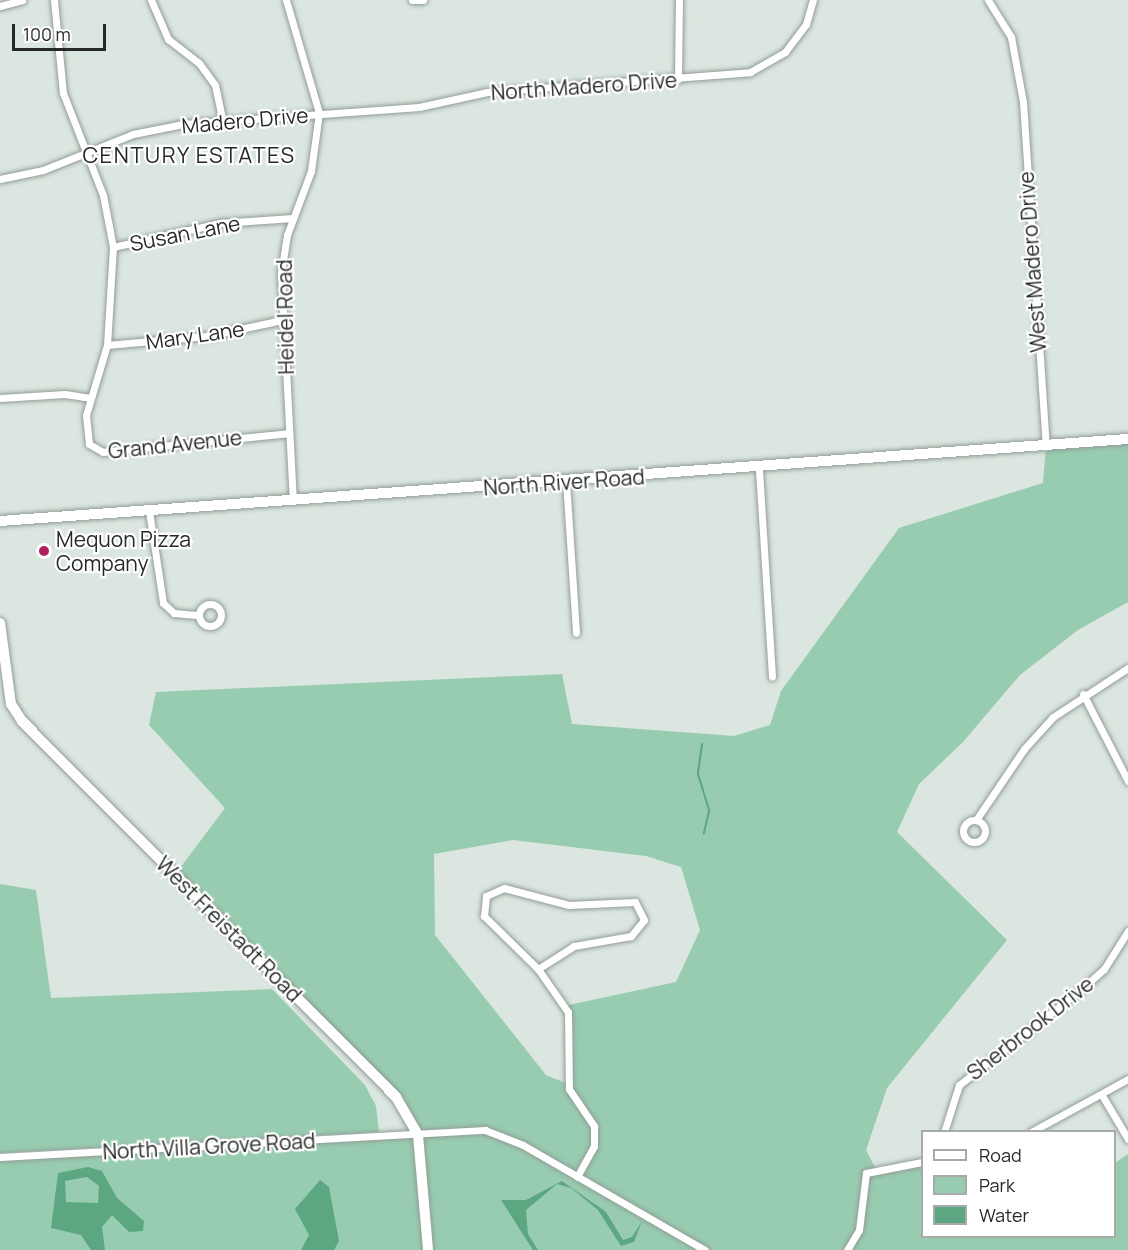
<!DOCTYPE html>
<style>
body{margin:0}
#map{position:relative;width:1128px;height:1250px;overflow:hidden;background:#dae6df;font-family:Manrope,sans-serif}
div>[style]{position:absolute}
.green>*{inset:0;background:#98ccb0}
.water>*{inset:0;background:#5ca682}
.stream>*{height:2px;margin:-1px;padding:0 1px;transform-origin:1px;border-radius:1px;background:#5ca682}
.roads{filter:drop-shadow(0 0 2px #929d97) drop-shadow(0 0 2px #929d97)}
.street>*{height:7px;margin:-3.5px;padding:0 3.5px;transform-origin:3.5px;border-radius:3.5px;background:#fff}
.street>.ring{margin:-3.5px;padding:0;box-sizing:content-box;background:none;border:7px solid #fff;border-radius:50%}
.secondary>*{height:10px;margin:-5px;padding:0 5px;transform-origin:5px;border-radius:5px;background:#fff}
.dots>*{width:16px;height:16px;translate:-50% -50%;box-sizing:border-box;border:3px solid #fff;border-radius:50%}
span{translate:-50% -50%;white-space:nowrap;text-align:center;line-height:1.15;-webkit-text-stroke:4.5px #fff;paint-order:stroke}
.street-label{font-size:21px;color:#262a27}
.poi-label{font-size:21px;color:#262a27}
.left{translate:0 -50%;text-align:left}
.neighbourhood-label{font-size:22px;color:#262a27;letter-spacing:1.5px}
.legend{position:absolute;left:921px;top:1130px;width:195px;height:108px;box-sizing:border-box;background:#fff;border:2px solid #a8aaa9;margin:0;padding:8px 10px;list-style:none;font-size:18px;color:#262a27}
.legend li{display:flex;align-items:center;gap:12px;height:30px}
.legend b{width:30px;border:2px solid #a8aaa9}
.scale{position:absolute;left:12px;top:24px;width:94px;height:27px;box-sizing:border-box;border:3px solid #262a27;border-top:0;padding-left:8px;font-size:18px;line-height:21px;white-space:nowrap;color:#262a27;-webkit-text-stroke:4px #fff;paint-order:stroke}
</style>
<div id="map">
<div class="green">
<div style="clip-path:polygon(evenodd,1128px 439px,1128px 602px,1078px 630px,1020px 675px,963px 742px,919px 784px,897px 832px,1007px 940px,887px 1088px,866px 1150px,877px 1171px,922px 1165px,922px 1236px,1114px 1236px,1115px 1163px,1128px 1154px,1128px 1250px,0 1250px,0 1157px,417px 1135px,407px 1114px,177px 872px,225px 808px,149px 725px,156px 692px,562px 674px,572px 724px,734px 736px,770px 725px,781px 691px,899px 528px,1043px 483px,1046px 446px,1128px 439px,513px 840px,646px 856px,681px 867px,700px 930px,676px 982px,564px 1006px,573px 1036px,568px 1084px,546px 1075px,435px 935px,434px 854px,513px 840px)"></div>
<div style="clip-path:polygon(0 884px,36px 890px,51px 998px,272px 989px,365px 1085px,376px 1106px,379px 1132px,0 1153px)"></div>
</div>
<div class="water">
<div style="clip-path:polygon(evenodd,88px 1167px,102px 1171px,117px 1198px,144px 1221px,143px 1231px,129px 1232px,112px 1215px,102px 1227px,105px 1250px,91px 1250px,81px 1235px,51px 1228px,58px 1173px,88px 1167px,87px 1177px,99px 1186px,98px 1203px,66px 1202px,65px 1181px,87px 1177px)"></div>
<div style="clip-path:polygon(320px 1180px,329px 1187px,339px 1241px,334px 1250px,301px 1250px,309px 1235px,295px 1209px)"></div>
<div style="clip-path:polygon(562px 1181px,606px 1212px,623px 1240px,632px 1237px,642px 1221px,634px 1242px,621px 1246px,598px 1210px,571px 1188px,557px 1184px,526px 1210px,528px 1234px,538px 1250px,533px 1250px,501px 1200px,526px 1200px)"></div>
</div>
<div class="stream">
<div style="left:702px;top:744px;width:30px;rotate:98deg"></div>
<div style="left:698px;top:774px;width:39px;rotate:73deg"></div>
<div style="left:709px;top:811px;width:23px;rotate:103deg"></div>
</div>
<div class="roads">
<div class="street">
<div style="left:54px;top:0;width:93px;rotate:84.5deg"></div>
<div style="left:63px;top:93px;width:110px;rotate:68.6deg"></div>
<div style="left:103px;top:195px;width:53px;rotate:79.1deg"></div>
<div style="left:113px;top:247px;width:98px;rotate:93.5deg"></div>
<div style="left:107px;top:345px;width:73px;rotate:106.7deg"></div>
<div style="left:86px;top:415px;width:29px;rotate:84deg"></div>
<div style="left:89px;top:444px;width:16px;rotate:30deg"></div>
<div style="left:103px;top:452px;width:187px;rotate:-5.8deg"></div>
<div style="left:151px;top:0;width:43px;rotate:66.4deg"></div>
<div style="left:168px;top:39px;width:39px;rotate:38deg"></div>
<div style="left:199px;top:63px;width:27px;rotate:54deg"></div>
<div style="left:215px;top:85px;width:38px;rotate:78deg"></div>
<div style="left:286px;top:0;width:118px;rotate:73.7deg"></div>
<div style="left:319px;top:113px;width:59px;rotate:97.9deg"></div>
<div style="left:311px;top:171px;width:68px;rotate:110.6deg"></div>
<div style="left:287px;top:235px;width:38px;rotate:99deg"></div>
<div style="left:281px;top:273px;width:227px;rotate:87deg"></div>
<div style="left:412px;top:0;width:11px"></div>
<div style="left:988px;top:0;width:44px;rotate:58.1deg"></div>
<div style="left:1011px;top:37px;width:66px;rotate:79.5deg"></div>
<div style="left:1023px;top:102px;width:345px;rotate:86.2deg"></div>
<div style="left:0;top:6px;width:23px;rotate:-15deg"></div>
<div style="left:678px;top:79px;width:79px;rotate:-89.3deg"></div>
<div style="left:0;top:179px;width:44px;rotate:-11.8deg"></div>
<div style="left:43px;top:170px;width:97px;rotate:-21.8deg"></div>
<div style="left:133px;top:134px;width:51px;rotate:-11.3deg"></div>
<div style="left:183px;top:124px;width:237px;rotate:-4.1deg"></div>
<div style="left:419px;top:107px;width:70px;rotate:-12.4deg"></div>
<div style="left:487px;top:92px;width:264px;rotate:-4.3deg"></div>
<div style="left:750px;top:72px;width:40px;rotate:-29.7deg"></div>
<div style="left:785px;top:52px;width:35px;rotate:-53deg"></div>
<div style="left:806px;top:24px;width:25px;rotate:-74deg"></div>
<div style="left:113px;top:247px;width:110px;rotate:-12.6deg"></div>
<div style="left:220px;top:223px;width:73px;rotate:-3.9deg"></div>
<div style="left:107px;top:345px;width:100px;rotate:-5.1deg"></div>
<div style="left:207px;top:336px;width:77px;rotate:-12deg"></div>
<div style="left:0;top:398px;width:65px;rotate:-3.5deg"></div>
<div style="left:65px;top:394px;width:25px;rotate:9deg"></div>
<div style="left:759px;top:470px;width:207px;rotate:86.4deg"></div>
<div style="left:566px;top:481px;width:152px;rotate:86.2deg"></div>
<div style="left:149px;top:511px;width:93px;rotate:81.3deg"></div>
<div style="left:163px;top:603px;width:15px;rotate:42deg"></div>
<div style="left:174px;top:613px;width:25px;rotate:5deg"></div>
<div class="ring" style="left:199px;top:604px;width:15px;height:15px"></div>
<div style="left:1083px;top:694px;width:98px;rotate:62.7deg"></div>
<div style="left:976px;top:820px;width:86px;rotate:-55.9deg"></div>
<div style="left:1024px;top:749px;width:43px;rotate:-47.8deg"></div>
<div style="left:1053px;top:717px;width:90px;rotate:-33.2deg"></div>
<div class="ring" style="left:963px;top:820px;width:15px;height:15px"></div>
<div style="left:504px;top:888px;width:67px;rotate:14.7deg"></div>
<div style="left:569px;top:905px;width:66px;rotate:-2.6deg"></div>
<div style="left:635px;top:902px;width:20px;rotate:63deg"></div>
<div style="left:644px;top:920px;width:21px;rotate:129deg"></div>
<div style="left:631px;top:936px;width:58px;rotate:170deg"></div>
<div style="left:574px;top:946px;width:43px;rotate:147.4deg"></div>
<div style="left:538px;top:969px;width:76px;rotate:-135.5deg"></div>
<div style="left:484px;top:916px;width:20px;rotate:-84deg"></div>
<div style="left:486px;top:896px;width:20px;rotate:-24deg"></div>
<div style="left:538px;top:969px;width:52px;rotate:55.1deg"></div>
<div style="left:568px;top:1012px;width:77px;rotate:89.3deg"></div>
<div style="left:569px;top:1089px;width:45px;rotate:56deg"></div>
<div style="left:594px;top:1126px;width:20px;rotate:90deg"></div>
<div style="left:594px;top:1146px;width:35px;rotate:119deg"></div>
<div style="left:1103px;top:1097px;width:49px;rotate:59.2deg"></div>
<div style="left:944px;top:1132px;width:49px;rotate:-72.3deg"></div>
<div style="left:959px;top:1085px;width:159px;rotate:-38.1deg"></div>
<div style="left:1084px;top:987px;width:27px;rotate:-42deg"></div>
<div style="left:1104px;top:969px;width:45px;rotate:-57.7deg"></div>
<div style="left:1031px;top:1132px;width:111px;rotate:-28.7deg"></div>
<div style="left:0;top:1157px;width:486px;rotate:-3.2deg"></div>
<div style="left:485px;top:1130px;width:41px;rotate:21.5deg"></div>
<div style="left:523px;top:1145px;width:210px;rotate:30deg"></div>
<div style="left:847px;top:1250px;width:23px;rotate:-59deg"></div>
<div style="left:859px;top:1230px;width:57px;rotate:-83deg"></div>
<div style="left:866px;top:1173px;width:57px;rotate:-11.1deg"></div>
</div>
<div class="secondary">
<div style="left:0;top:521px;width:1131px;rotate:-4.16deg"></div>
<div style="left:0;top:623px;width:82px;rotate:82.3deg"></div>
<div style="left:11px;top:704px;width:20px;rotate:57deg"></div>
<div style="left:22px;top:721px;width:530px;rotate:45.15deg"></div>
<div style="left:396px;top:1097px;width:44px;rotate:59.9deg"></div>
<div style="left:418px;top:1135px;width:115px;rotate:85deg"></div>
</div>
</div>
<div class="dots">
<div style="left:44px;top:551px;background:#ae215c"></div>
</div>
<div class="street-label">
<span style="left:584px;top:86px;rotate:-4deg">North Madero Drive</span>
<span style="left:245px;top:120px;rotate:-5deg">Madero Drive</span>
<span style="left:185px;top:233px;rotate:-11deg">Susan Lane</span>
<span style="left:1032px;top:262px;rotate:-94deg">West Madero Drive</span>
<span style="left:285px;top:317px;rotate:-91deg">Heidel Road</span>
<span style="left:195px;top:335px;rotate:-8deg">Mary Lane</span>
<span style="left:175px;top:444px;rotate:-6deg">Grand Avenue</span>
<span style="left:564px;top:482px;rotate:-4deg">North River Road</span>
<span style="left:229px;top:929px;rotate:45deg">West Freistadt Road</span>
<span style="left:1030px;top:1028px;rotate:-38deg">Sherbrook Drive</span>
<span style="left:209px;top:1146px;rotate:-3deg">North Villa Grove Road</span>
</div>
<div class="poi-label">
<span class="left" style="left:56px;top:551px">Mequon Pizza<br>Company</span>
</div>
<div class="neighbourhood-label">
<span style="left:189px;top:156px">CENTURY ESTATES</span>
</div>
<ul class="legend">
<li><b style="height:8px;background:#fff"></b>Road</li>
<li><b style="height:16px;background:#98ccb0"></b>Park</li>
<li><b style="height:16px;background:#5ca682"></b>Water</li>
</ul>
<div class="scale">100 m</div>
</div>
